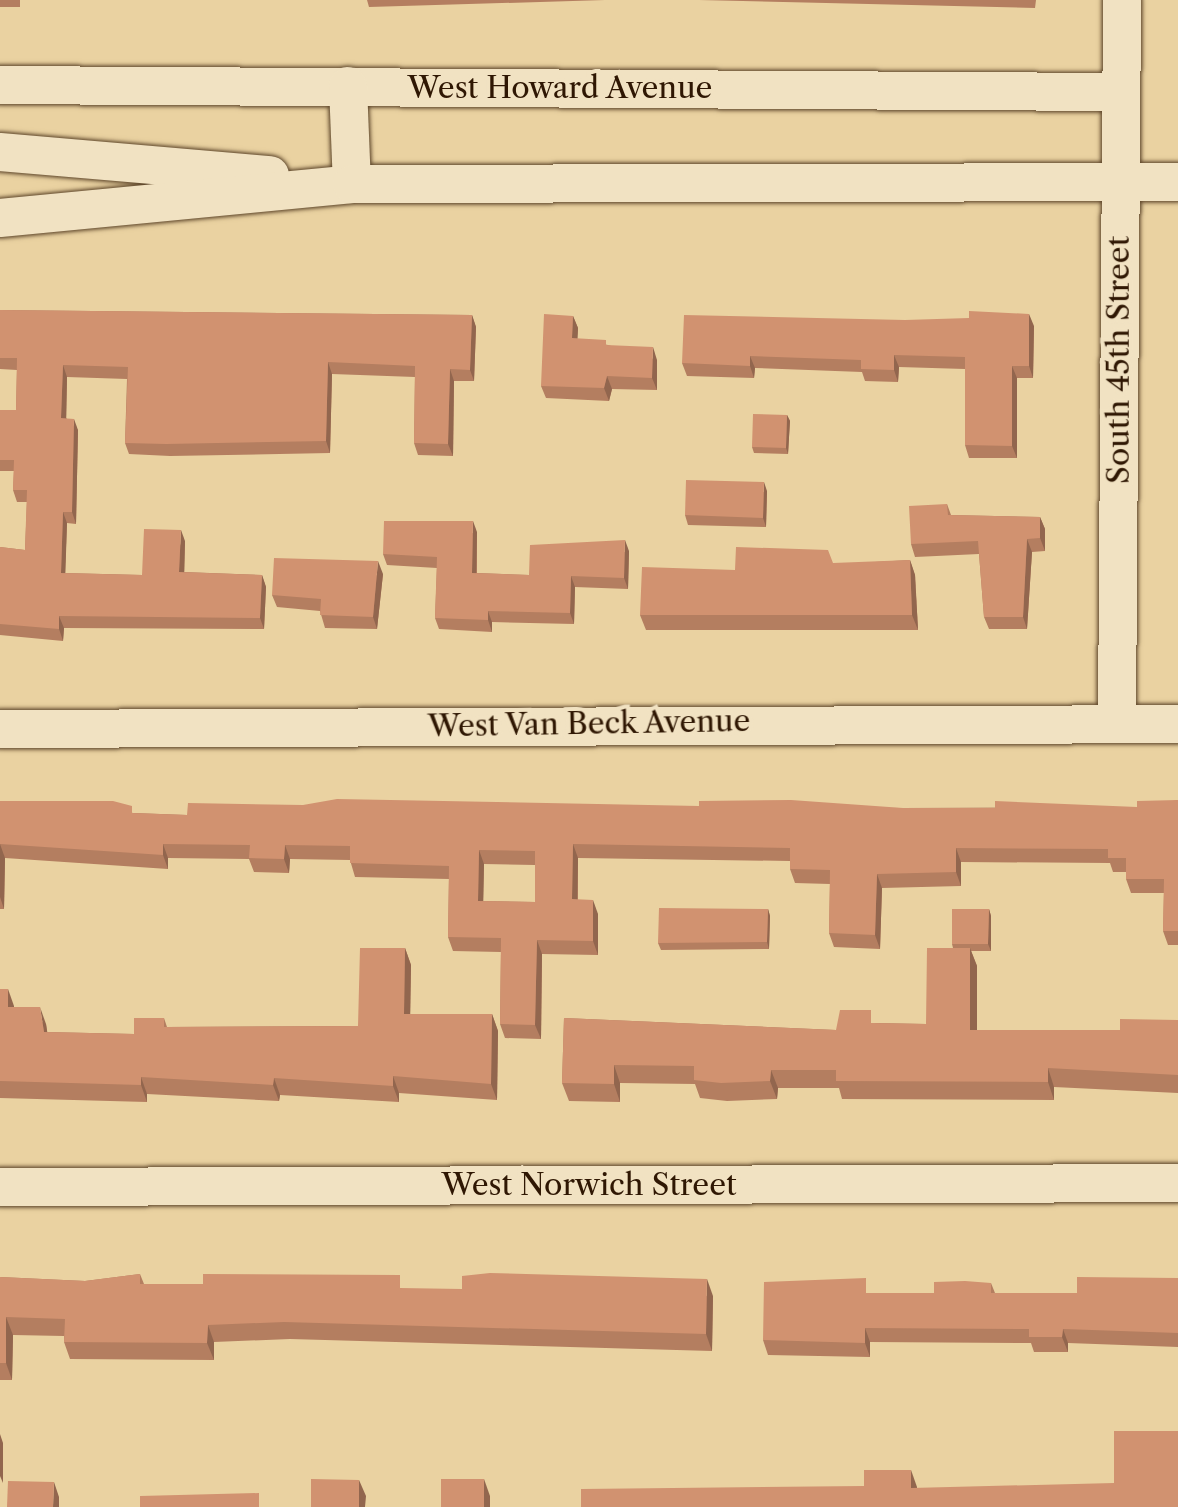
<!DOCTYPE html>
<style>
body{margin:0}
#map{position:relative;width:1178px;height:1507px;overflow:hidden;background:#ead2a1;font-family:"Libre Caslon Text",serif}
div>[style]{position:absolute}
.roads{filter:drop-shadow(0 0 2px #5e462a) drop-shadow(0 0 2px #5e462a)}
.minor>*{height:38px;margin:-19px;padding:0 19px;transform-origin:19px;border-radius:19px;background:#f1e2c2}
.wall>*{inset:0;background:#b47e60}
.shaded-wall>*{inset:0;background:#92664e}
.building>*{inset:0;background:#d19270}
span{translate:-50% -50%;white-space:nowrap;text-align:center;line-height:1.15;-webkit-text-stroke:8px #f1e2c2;paint-order:stroke}
.street-label{font-size:30px;color:#2f1703}
</style>
<div id="map">
<div class="roads">
<div class="minor">
<div style="left:0;top:85px;width:1121px;rotate:0.36deg"></div>
<div style="left:348px;top:86px;width:98px;rotate:87.7deg"></div>
<div style="left:0;top:152px;width:271px;rotate:4.9deg"></div>
<div style="left:0;top:218px;width:354px;rotate:-5.5deg"></div>
<div style="left:352px;top:184px;width:826px;rotate:-0.14deg"></div>
<div style="left:1117px;top:719px;width:719px;rotate:-89.6deg"></div>
<div style="left:0;top:729px;width:1178px;rotate:-0.24deg"></div>
<div style="left:0;top:1187px;width:1178px;rotate:-0.19deg"></div>
</div>
</div>
<div class="wall">
<div style="clip-path:polygon(0 0,33px 0,20px 0,20px 7px,0 7px)"></div>
<div style="clip-path:polygon(367px 0,605px 0,369px 7px)"></div>
<div style="clip-path:polygon(699px 0,1036px 0,1035px 8px)"></div>
<div style="clip-path:polygon(0 310px,472px 315px,476px 327px,474px 381px,454px 381px,453px 456px,418px 455px,414px 443px,415px 377px,332px 374px,330px 453px,170px 456px,129px 454px,125px 443px,127px 379px,67px 377px,66px 418px,78px 430px,76px 524px,67px 523px,65px 573px,142px 575px,185px 541px,184px 572px,262px 575px,266px 587px,264px 629px,64px 628px,63px 641px,0 635px,0 547px,25px 550px,27px 502px,17px 502px,13px 490px,14px 471px,0 471px,0 410px,16px 410px,17px 370px,0 369px)"></div>
<div style="clip-path:polygon(573px 316px,578px 328px,577px 339px,608px 345px,657px 360px,657px 390px,612px 389px,609px 401px,546px 398px,541px 386px)"></div>
<div style="clip-path:polygon(1034px 326px,1033px 378px,1017px 378px,1017px 458px,969px 458px,965px 445px,965px 369px,899px 367px,898px 382px,865px 381px,862px 372px,755px 368px,754px 378px,687px 376px,682px 363px)"></div>
<div style="clip-path:polygon(787px 415px,790px 421px,788px 454px,754px 453px,752px 447px)"></div>
<div style="clip-path:polygon(767px 491px,766px 527px,688px 525px,685px 515px)"></div>
<div style="clip-path:polygon(947px 504px,951px 515px,1040px 517px,1045px 529px,1045px 551px,1032px 552px,1027px 629px,989px 629px,984px 617px,979px 554px,915px 557px,911px 544px)"></div>
<div style="clip-path:polygon(477px 532px,477px 573px,529px 575px,629px 551px,628px 589px,575px 587px,574px 624px,492px 622px,492px 632px,439px 629px,435px 618px,437px 568px,387px 565px,383px 554px)"></div>
<div style="clip-path:polygon(910px 560px,915px 575px,918px 630px,646px 630px,640px 615px,735px 570px)"></div>
<div style="clip-path:polygon(383px 574px,377px 629px,325px 628px,320px 611px,277px 607px,272px 595px)"></div>
<div style="clip-path:polygon(evenodd,1178px 800px,1178px 945px,1168px 945px,1163px 931px,1164px 893px,1131px 893px,1126px 879px,1126px 872px,1113px 872px,1110px 863px,961px 862px,961px 886px,882px 888px,880px 949px,834px 947px,829px 933px,830px 884px,795px 883px,790px 869px,790px 861px,578px 858px,578px 900px,598px 914px,598px 955px,542px 954px,541px 1039px,505px 1038px,500px 1024px,501px 952px,453px 951px,448px 937px,449px 879px,355px 877px,350px 860px,290px 859px,289px 873px,254px 872px,249px 859px,168px 858px,168px 869px,5px 858px,4px 909px,0 909px,0 801px,134px 813px,187px 815px,303px 805px,903px 808px,1137px 807px,1178px 800px,484px 864px,535px 865px,535px 902px,483px 901px,484px 864px)"></div>
<div style="clip-path:polygon(768px 909px,770px 916px,769px 949px,661px 950px,658px 943px)"></div>
<div style="clip-path:polygon(989px 909px,991px 916px,991px 951px,971px 951px,977px 966px,977px 1030px,1120px 1030px,1178px 1020px,1178px 1093px,1054px 1087px,1054px 1100px,842px 1099px,839px 1088px,778px 1088px,777px 1099px,727px 1101px,700px 1098px,695px 1084px,620px 1083px,620px 1102px,569px 1101px,562px 1083px,564px 1018px,836px 1030px,876px 1023px,926px 1024px,953px 948px,952px 944px)"></div>
<div style="clip-path:polygon(405px 948px,411px 965px,410px 1014px,492px 1014px,498px 1031px,497px 1100px,399px 1093px,399px 1102px,280px 1095px,279px 1101px,147px 1094px,147px 1102px,0 1098px,0 989px,14px 1007px,46px 1024px,47px 1032px,134px 1034px,164px 1018px,167px 1027px,358px 1026px)"></div>
<div style="clip-path:polygon(140px 1274px,144px 1284px,713px 1296px,712px 1351px,290px 1339px,214px 1342px,214px 1360px,70px 1359px,64px 1342px,64px 1336px,13px 1335px,12px 1380px,0 1380px,0 1277px,85px 1281px)"></div>
<div style="clip-path:polygon(1178px 1278px,1178px 1347px,1068px 1343px,1068px 1352px,1034px 1352px,1031px 1343px,870px 1342px,870px 1357px,768px 1355px,763px 1340px,871px 1293px,934px 1293px,991px 1283px,995px 1293px,1077px 1293px)"></div>
</div>
<div class="shaded-wall">
<div style="clip-path:polygon(1029px 314px,1034px 326px,1033px 378px,1029px 366px)"></div>
<div style="clip-path:polygon(472px 315px,476px 327px,474px 381px,470px 370px)"></div>
<div style="clip-path:polygon(573px 316px,578px 328px,577px 351px,572px 338px)"></div>
<div style="clip-path:polygon(653px 347px,657px 360px,657px 390px,652px 378px)"></div>
<div style="clip-path:polygon(894px 355px,899px 367px,898px 382px,894px 370px)"></div>
<div style="clip-path:polygon(750px 356px,755px 368px,754px 378px,750px 366px)"></div>
<div style="clip-path:polygon(328px 362px,332px 374px,330px 453px,326px 441px)"></div>
<div style="clip-path:polygon(63px 365px,67px 377px,66px 430px,61px 418px)"></div>
<div style="clip-path:polygon(1012px 366px,1017px 378px,1017px 458px,1012px 446px)"></div>
<div style="clip-path:polygon(450px 369px,454px 381px,453px 456px,448px 444px)"></div>
<div style="clip-path:polygon(607px 376px,612px 389px,609px 401px,604px 388px)"></div>
<div style="clip-path:polygon(787px 415px,790px 421px,788px 454px,786px 448px)"></div>
<div style="clip-path:polygon(74px 419px,78px 430px,76px 524px,72px 512px)"></div>
<div style="clip-path:polygon(764px 482px,767px 491px,766px 527px,763px 518px)"></div>
<div style="clip-path:polygon(63px 512px,67px 523px,65px 584px,61px 573px)"></div>
<div style="clip-path:polygon(1040px 517px,1045px 529px,1045px 551px,1040px 538px)"></div>
<div style="clip-path:polygon(473px 521px,477px 532px,476px 584px,472px 573px)"></div>
<div style="clip-path:polygon(181px 530px,185px 541px,184px 584px,179px 572px)"></div>
<div style="clip-path:polygon(1027px 539px,1032px 552px,1027px 629px,1023px 617px)"></div>
<div style="clip-path:polygon(625px 540px,629px 551px,628px 589px,624px 578px)"></div>
<div style="clip-path:polygon(910px 560px,915px 575px,918px 630px,912px 615px)"></div>
<div style="clip-path:polygon(378px 561px,383px 574px,377px 629px,373px 617px)"></div>
<div style="clip-path:polygon(262px 575px,266px 587px,264px 629px,260px 618px)"></div>
<div style="clip-path:polygon(571px 576px,575px 587px,574px 624px,570px 613px)"></div>
<div style="clip-path:polygon(488px 611px,492px 622px,492px 632px,488px 620px)"></div>
<div style="clip-path:polygon(59px 616px,64px 628px,63px 641px,59px 629px)"></div>
<div style="clip-path:polygon(0 844px,5px 858px,4px 909px,0 897px)"></div>
<div style="clip-path:polygon(163px 844px,168px 858px,168px 869px,163px 855px)"></div>
<div style="clip-path:polygon(573px 844px,578px 858px,577px 913px,572px 899px)"></div>
<div style="clip-path:polygon(285px 845px,290px 859px,289px 873px,284px 859px)"></div>
<div style="clip-path:polygon(956px 848px,961px 862px,961px 886px,956px 872px)"></div>
<div style="clip-path:polygon(479px 850px,484px 864px,483px 915px,478px 901px)"></div>
<div style="clip-path:polygon(877px 874px,882px 888px,880px 949px,875px 935px)"></div>
<div style="clip-path:polygon(593px 900px,598px 914px,598px 955px,593px 941px)"></div>
<div style="clip-path:polygon(768px 909px,770px 916px,769px 949px,767px 942px)"></div>
<div style="clip-path:polygon(989px 909px,991px 916px,991px 951px,988px 944px)"></div>
<div style="clip-path:polygon(537px 940px,542px 954px,541px 1039px,535px 1025px)"></div>
<div style="clip-path:polygon(405px 948px,411px 965px,410px 1031px,404px 1014px)"></div>
<div style="clip-path:polygon(970px 948px,977px 966px,977px 1048px,970px 1030px)"></div>
<div style="clip-path:polygon(8px 989px,14px 1006px,14px 1023px,8px 1007px)"></div>
<div style="clip-path:polygon(40px 1007px,46px 1024px,50px 1049px,44px 1032px)"></div>
<div style="clip-path:polygon(492px 1014px,498px 1031px,497px 1100px,491px 1084px)"></div>
<div style="clip-path:polygon(614px 1065px,620px 1083px,620px 1102px,614px 1084px)"></div>
<div style="clip-path:polygon(1048px 1068px,1054px 1087px,1054px 1100px,1048px 1082px)"></div>
<div style="clip-path:polygon(771px 1070px,778px 1088px,777px 1099px,770px 1081px)"></div>
<div style="clip-path:polygon(393px 1076px,399px 1093px,399px 1102px,393px 1086px)"></div>
<div style="clip-path:polygon(141px 1077px,147px 1094px,147px 1102px,141px 1085px)"></div>
<div style="clip-path:polygon(274px 1078px,280px 1095px,279px 1101px,273px 1085px)"></div>
<div style="clip-path:polygon(707px 1279px,713px 1296px,712px 1351px,706px 1334px)"></div>
<div style="clip-path:polygon(6px 1317px,13px 1335px,12px 1380px,6px 1363px)"></div>
<div style="clip-path:polygon(208px 1325px,214px 1342px,214px 1360px,207px 1343px)"></div>
<div style="clip-path:polygon(865px 1328px,870px 1342px,870px 1357px,865px 1343px)"></div>
<div style="clip-path:polygon(1063px 1329px,1068px 1343px,1068px 1352px,1062px 1337px)"></div>
<div style="clip-path:polygon(0 1434px,3px 1443px,3px 1483px,0 1476px)"></div>
<div style="clip-path:polygon(911px 1470px,917px 1487px,917px 1504px,911px 1488px)"></div>
<div style="clip-path:polygon(484px 1479px,490px 1496px,490px 1507px,484px 1507px)"></div>
<div style="clip-path:polygon(359px 1480px,366px 1496px,365px 1507px,359px 1507px)"></div>
<div style="clip-path:polygon(54px 1482px,59px 1497px,59px 1507px,53px 1507px)"></div>
</div>
<div class="building">
<div style="clip-path:polygon(0 310px,472px 315px,470px 370px,450px 369px,448px 444px,414px 443px,415px 366px,328px 362px,326px 441px,166px 444px,125px 443px,128px 367px,63px 365px,61px 418px,74px 419px,72px 512px,63px 512px,61px 573px,142px 575px,144px 529px,181px 530px,179px 572px,262px 575px,260px 618px,59px 616px,59px 629px,0 624px,0 547px,25px 550px,27px 490px,13px 490px,14px 460px,0 460px,0 410px,16px 410px,17px 358px,0 358px)"></div>
<div style="clip-path:polygon(969px 311px,1029px 314px,1029px 366px,1012px 366px,1012px 446px,965px 445px,965px 357px,894px 355px,894px 370px,861px 369px,861px 360px,750px 356px,750px 366px,682px 363px,684px 315px,905px 320px,969px 318px)"></div>
<div style="clip-path:polygon(544px 314px,573px 316px,572px 338px,606px 340px,606px 345px,653px 347px,652px 378px,607px 376px,604px 388px,541px 386px)"></div>
<div style="clip-path:polygon(753px 414px,787px 415px,786px 448px,752px 447px)"></div>
<div style="clip-path:polygon(686px 480px,764px 482px,763px 518px,685px 515px)"></div>
<div style="clip-path:polygon(947px 504px,948px 515px,1040px 517px,1040px 538px,1027px 539px,1023px 617px,984px 617px,978px 541px,911px 544px,909px 506px)"></div>
<div style="clip-path:polygon(384px 521px,473px 521px,472px 573px,529px 575px,530px 545px,625px 540px,624px 578px,571px 576px,570px 613px,488px 611px,488px 620px,435px 618px,437px 557px,383px 554px)"></div>
<div style="clip-path:polygon(736px 547px,828px 550px,833px 563px,910px 560px,912px 615px,640px 615px,642px 567px,735px 570px)"></div>
<div style="clip-path:polygon(274px 558px,378px 561px,373px 617px,320px 615px,321px 599px,272px 595px)"></div>
<div style="clip-path:polygon(evenodd,337px 799px,699px 806px,699px 801px,791px 800px,903px 808px,995px 808px,995px 801px,1137px 807px,1137px 801px,1178px 800px,1178px 931px,1163px 931px,1164px 879px,1126px 879px,1126px 858px,1108px 858px,1108px 849px,956px 848px,956px 872px,877px 874px,875px 935px,829px 933px,830px 870px,790px 869px,790px 848px,573px 844px,572px 899px,593px 900px,593px 941px,537px 940px,535px 1025px,500px 1024px,501px 938px,448px 937px,449px 866px,350px 863px,350px 846px,285px 845px,284px 859px,249px 858px,250px 845px,163px 844px,163px 855px,0 844px,0 801px,113px 801px,132px 806px,132px 813px,187px 815px,188px 803px,303px 805px,337px 799px,479px 850px,535px 851px,535px 902px,478px 901px,479px 850px)"></div>
<div style="clip-path:polygon(659px 908px,768px 909px,767px 942px,658px 943px)"></div>
<div style="clip-path:polygon(952px 909px,989px 909px,988px 944px,952px 944px)"></div>
<div style="clip-path:polygon(360px 948px,405px 948px,404px 1014px,492px 1014px,491px 1084px,393px 1076px,393px 1086px,274px 1078px,273px 1085px,141px 1077px,141px 1085px,0 1081px,0 989px,8px 989px,8px 1007px,40px 1007px,44px 1032px,134px 1034px,134px 1018px,164px 1018px,164px 1027px,358px 1026px)"></div>
<div style="clip-path:polygon(927px 948px,970px 948px,970px 1030px,1120px 1030px,1120px 1019px,1178px 1020px,1178px 1075px,1048px 1068px,1048px 1082px,836px 1081px,836px 1070px,771px 1070px,770px 1081px,721px 1083px,694px 1080px,694px 1066px,614px 1065px,614px 1084px,562px 1083px,564px 1018px,836px 1030px,840px 1010px,871px 1010px,871px 1023px,926px 1024px)"></div>
<div style="clip-path:polygon(490px 1273px,707px 1279px,706px 1334px,284px 1322px,208px 1325px,207px 1343px,64px 1342px,65px 1319px,6px 1317px,6px 1363px,0 1363px,0 1277px,85px 1281px,140px 1274px,140px 1284px,203px 1284px,203px 1274px,400px 1275px,400px 1288px,462px 1289px,462px 1276px)"></div>
<div style="clip-path:polygon(1077px 1277px,1178px 1278px,1178px 1333px,1063px 1329px,1062px 1337px,1029px 1337px,1029px 1329px,865px 1328px,865px 1343px,763px 1340px,764px 1282px,866px 1278px,866px 1293px,934px 1293px,934px 1282px,965px 1281px,991px 1283px,991px 1293px,1077px 1293px)"></div>
<div style="clip-path:polygon(1114px 1431px,1178px 1431px,1178px 1507px,581px 1507px,581px 1489px,864px 1486px,864px 1470px,911px 1470px,911px 1488px,1114px 1483px)"></div>
<div style="clip-path:polygon(311px 1479px,359px 1480px,359px 1507px,311px 1507px)"></div>
<div style="clip-path:polygon(441px 1479px,484px 1479px,484px 1507px,441px 1507px)"></div>
<div style="clip-path:polygon(8px 1481px,54px 1482px,53px 1507px,7px 1507px)"></div>
<div style="clip-path:polygon(259px 1493px,259px 1507px,140px 1507px,140px 1496px)"></div>
</div>
<div class="street-label">
<span style="left:560px;top:88px">West Howard Avenue</span>
<span style="left:1119px;top:360px;rotate:-90deg">South 45th Street</span>
<span style="left:589px;top:724px;rotate:-1deg">West Van Beck Avenue</span>
<span style="left:589px;top:1185px">West Norwich Street</span>
</div>
</div>
